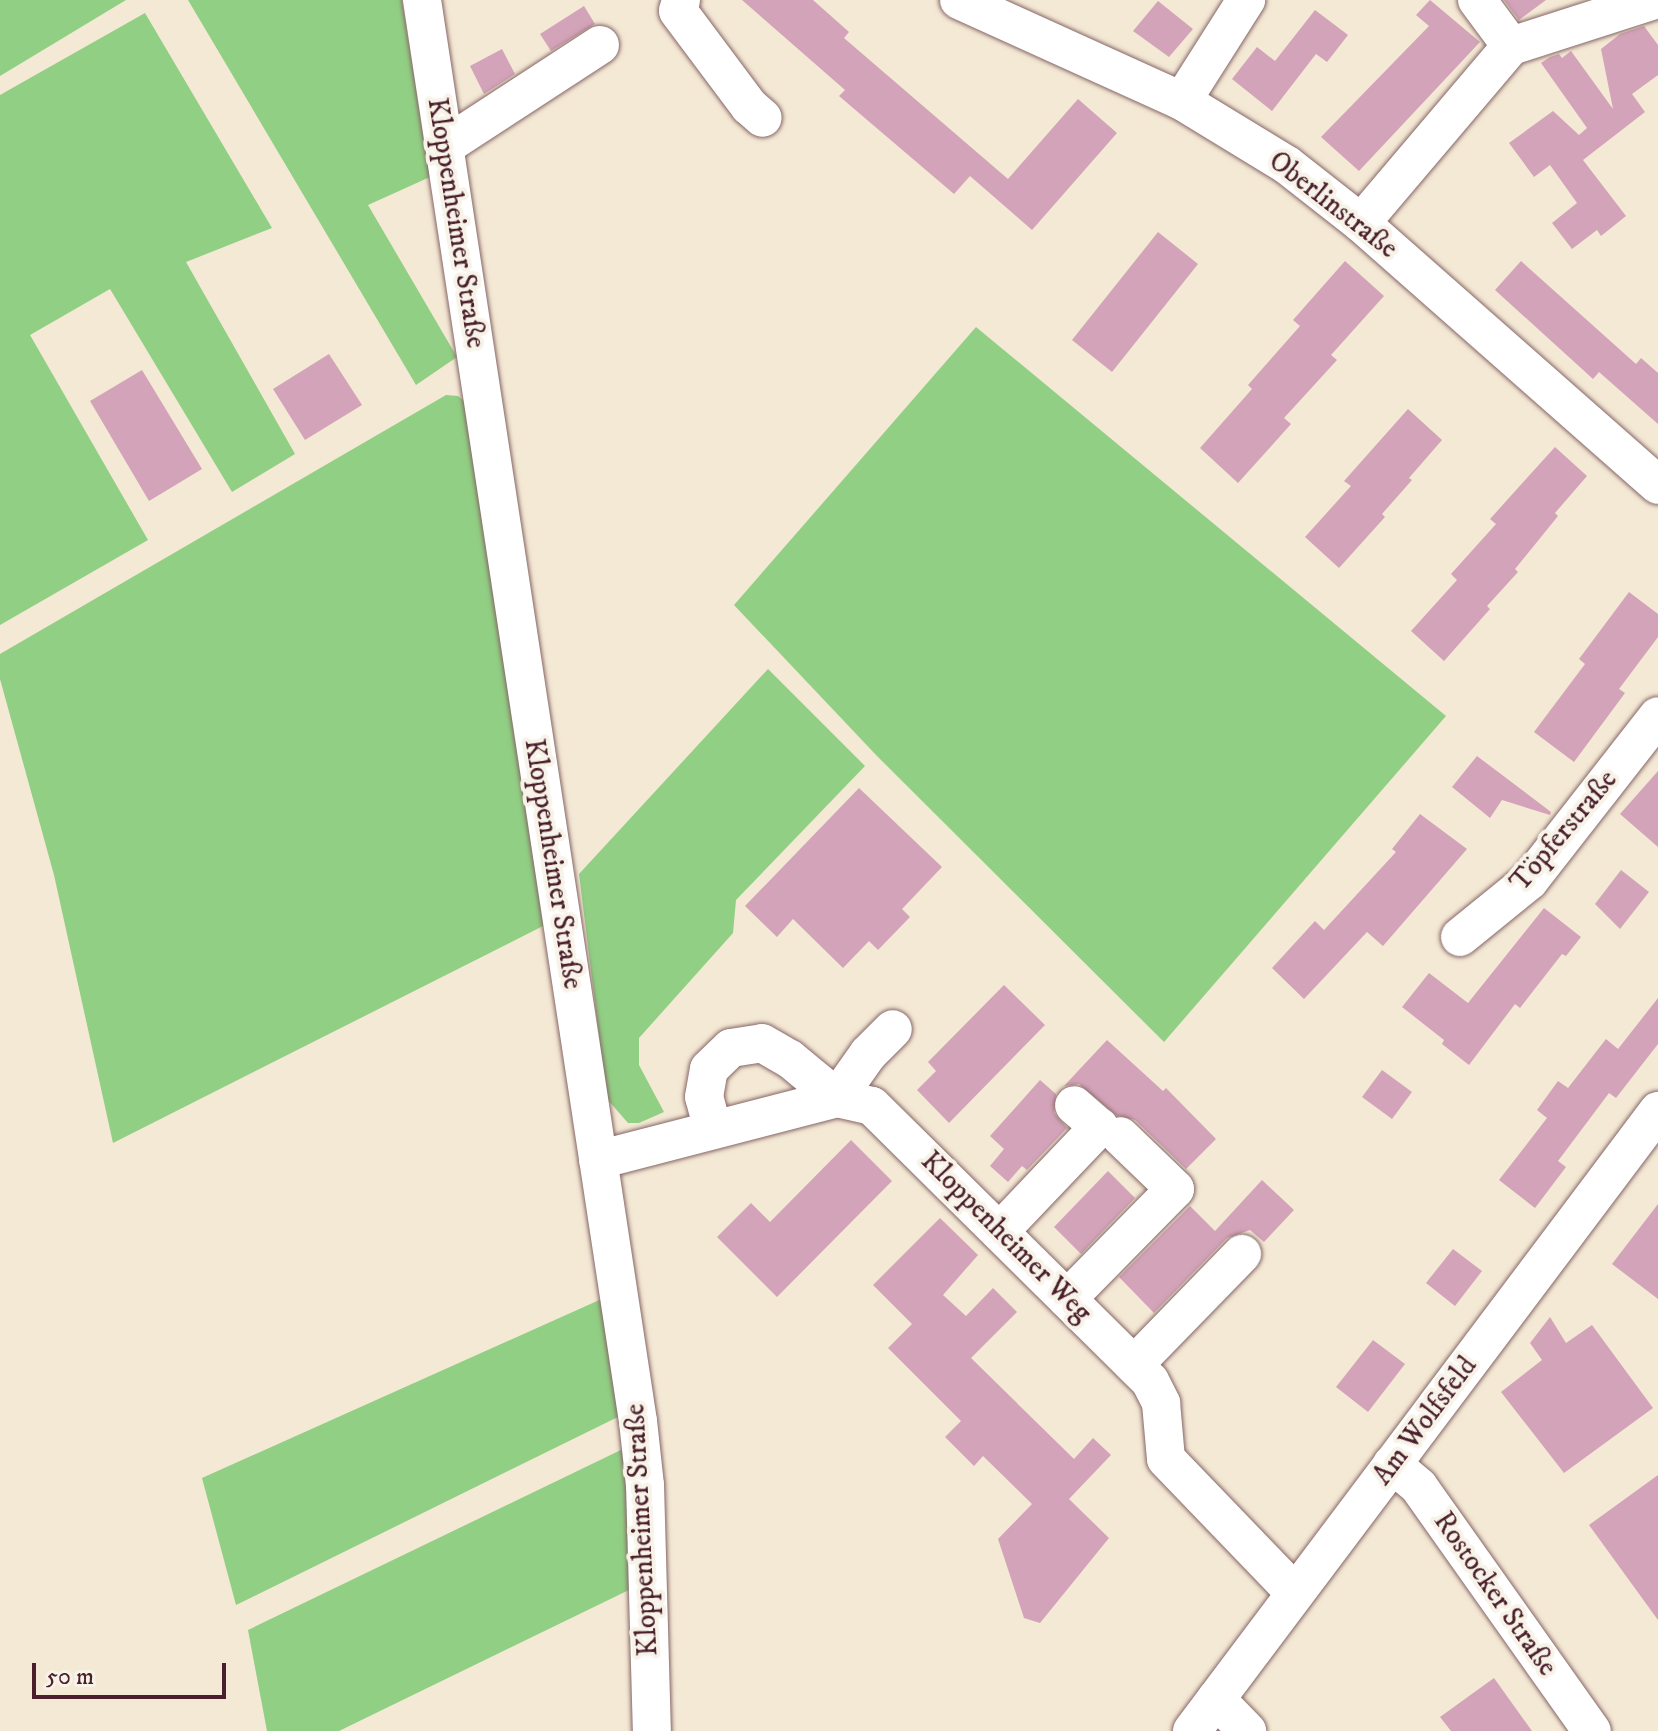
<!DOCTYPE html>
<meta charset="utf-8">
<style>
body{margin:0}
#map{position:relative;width:1658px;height:1731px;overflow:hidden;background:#f4e9d5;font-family:"IM FELL DW Pica",serif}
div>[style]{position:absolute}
.green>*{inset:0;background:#91cf84}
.building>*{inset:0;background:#d3a3b9}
.roads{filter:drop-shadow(0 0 2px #866666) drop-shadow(0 0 2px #866666)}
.minor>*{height:38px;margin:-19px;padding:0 19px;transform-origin:19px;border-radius:19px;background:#fff}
span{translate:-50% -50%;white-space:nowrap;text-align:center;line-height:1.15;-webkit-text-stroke:8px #f7f3e8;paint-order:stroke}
.street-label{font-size:28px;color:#4a1f2b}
.scale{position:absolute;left:32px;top:1663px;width:194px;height:36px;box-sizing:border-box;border:4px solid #4a1f2b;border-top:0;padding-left:10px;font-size:24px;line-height:28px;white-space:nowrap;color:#4a1f2b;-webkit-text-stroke:6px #f7f3e8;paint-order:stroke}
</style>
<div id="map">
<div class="green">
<div style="clip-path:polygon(0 0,126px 0,0 76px)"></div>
<div style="clip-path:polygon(188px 0,402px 0,430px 177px,368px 205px,457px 357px,416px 385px)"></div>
<div style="clip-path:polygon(145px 13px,272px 228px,186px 262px,295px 454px,232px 492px,110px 289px,30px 335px,148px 540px,0 625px,0 95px)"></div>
<div style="clip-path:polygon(976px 327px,1446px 716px,1164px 1042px,877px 756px,734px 605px)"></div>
<div style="clip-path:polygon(446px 395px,458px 396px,468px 404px,545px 925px,113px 1143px,54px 875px,0 679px,0 654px)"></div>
<div style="clip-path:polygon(768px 669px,865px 766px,736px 900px,733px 933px,639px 1038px,639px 1065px,664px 1112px,639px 1123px,628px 1123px,607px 1099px,579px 874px)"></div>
<div style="clip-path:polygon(606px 1297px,624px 1414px,236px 1605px,202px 1478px)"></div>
<div style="clip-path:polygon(625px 1448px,631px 1589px,339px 1731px,267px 1731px,248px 1630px)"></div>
</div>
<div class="building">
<div style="clip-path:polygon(742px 0,813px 0,849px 32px,844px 38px,1008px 179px,1078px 99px,1117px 133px,1032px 230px,970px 176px,954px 194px,839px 96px,845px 90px)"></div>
<div style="clip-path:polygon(1430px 0,1480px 42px,1359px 171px,1321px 137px,1429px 26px,1416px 15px)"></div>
<div style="clip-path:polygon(1504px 0,1546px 0,1519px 20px)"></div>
<div style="clip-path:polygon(1158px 1px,1193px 29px,1169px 57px,1133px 31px)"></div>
<div style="clip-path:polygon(584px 6px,595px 24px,551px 51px,540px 34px)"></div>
<div style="clip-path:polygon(1315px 10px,1348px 35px,1327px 62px,1316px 54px,1272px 111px,1232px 79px,1257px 47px,1275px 61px)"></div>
<div style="clip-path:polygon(1644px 26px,1658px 45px,1658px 75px,1632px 94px,1645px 112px,1583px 160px,1626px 216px,1601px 236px,1597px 230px,1572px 249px,1552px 223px,1577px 203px,1550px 165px,1534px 177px,1509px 143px,1553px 111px,1579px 135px,1587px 128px,1541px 63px,1550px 57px,1559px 54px,1562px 58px,1571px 51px,1613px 109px,1601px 49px,1620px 34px)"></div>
<div style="clip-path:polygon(502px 49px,515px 74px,484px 94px,470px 66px)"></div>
<div style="clip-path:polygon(1158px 232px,1198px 264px,1112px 372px,1072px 340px)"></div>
<div style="clip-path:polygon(1345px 261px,1384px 296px,1331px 355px,1337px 360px,1284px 418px,1291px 424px,1238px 483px,1200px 448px,1252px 389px,1248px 385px,1300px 326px,1293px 320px)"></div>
<div style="clip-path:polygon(1521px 261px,1636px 364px,1641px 358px,1658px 373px,1658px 424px,1599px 372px,1593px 379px,1495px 290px)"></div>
<div style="clip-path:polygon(329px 354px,362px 405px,305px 440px,273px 389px)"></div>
<div style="clip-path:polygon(142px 370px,202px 469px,149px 501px,90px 401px)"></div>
<div style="clip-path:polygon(1408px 409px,1442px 440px,1409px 478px,1412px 480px,1382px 514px,1385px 517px,1339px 568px,1305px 537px,1351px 486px,1344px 481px)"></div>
<div style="clip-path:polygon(1555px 447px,1587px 476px,1555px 513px,1558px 516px,1515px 569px,1518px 572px,1487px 606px,1490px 609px,1444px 661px,1411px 631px,1457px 580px,1451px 574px,1496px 524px,1490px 519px)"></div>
<div style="clip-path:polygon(1629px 592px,1658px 614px,1658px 637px,1619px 689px,1625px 693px,1574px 762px,1534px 732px,1585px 664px,1579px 659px)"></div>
<div style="clip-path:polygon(1477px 756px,1551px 812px,1550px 815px,1502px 800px,1490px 818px,1452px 787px)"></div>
<div style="clip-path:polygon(1658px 771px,1658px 847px,1620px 814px)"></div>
<div style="clip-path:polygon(859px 788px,942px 867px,902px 909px,910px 917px,878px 950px,869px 941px,843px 968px,793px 919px,777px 937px,745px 906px)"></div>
<div style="clip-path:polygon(1420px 814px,1467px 849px,1383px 946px,1367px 932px,1304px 999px,1272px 968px,1315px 921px,1324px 930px,1396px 852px,1392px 849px)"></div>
<div style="clip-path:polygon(1621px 870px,1649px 892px,1620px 929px,1595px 904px)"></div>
<div style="clip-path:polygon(1544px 908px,1581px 937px,1566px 956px,1562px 954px,1520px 1008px,1515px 1004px,1469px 1065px,1442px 1044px,1444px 1040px,1402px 1007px,1429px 973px,1468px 1003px)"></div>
<div style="clip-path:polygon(1004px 985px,1045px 1025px,949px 1123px,917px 1090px,936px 1071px,928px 1062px)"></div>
<div style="clip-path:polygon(1658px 998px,1658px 1044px,1616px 1098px,1609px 1093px,1558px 1161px,1566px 1167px,1535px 1208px,1499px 1180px,1547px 1118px,1537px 1110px,1558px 1081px,1568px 1088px,1606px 1039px,1618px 1049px)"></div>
<div style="clip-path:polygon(1107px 1040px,1163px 1091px,1166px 1088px,1216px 1139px,1186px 1169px,1135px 1120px,1116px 1115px,1079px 1084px,1064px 1086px)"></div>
<div style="clip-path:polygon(1382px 1070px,1412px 1092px,1392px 1119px,1362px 1097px)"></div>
<div style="clip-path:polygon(1040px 1080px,1056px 1094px,1054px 1113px,1067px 1128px,1027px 1170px,1022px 1166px,1008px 1182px,990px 1166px,1004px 1149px,990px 1136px)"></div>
<div style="clip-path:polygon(851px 1140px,892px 1181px,777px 1297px,717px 1237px,751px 1203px,770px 1222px)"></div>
<div style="clip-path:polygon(1108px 1171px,1135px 1198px,1081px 1254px,1054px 1227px)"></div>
<div style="clip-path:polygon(1262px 1180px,1294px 1210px,1264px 1242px,1250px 1230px,1227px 1238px,1154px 1313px,1119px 1277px,1190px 1206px,1215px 1231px)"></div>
<div style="clip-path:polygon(1658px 1204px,1658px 1299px,1612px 1264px)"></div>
<div style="clip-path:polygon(940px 1218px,978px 1255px,943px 1295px,966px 1316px,993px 1288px,1017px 1312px,971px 1358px,1074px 1459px,1093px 1438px,1111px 1455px,1069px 1499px,1109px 1538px,1040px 1623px,1024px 1618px,998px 1539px,1032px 1504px,983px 1456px,974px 1466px,945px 1437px,961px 1421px,888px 1348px,912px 1324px,873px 1285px)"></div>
<div style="clip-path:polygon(1453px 1249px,1482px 1271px,1455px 1306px,1426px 1283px)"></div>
<div style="clip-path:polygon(1550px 1317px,1566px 1343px,1592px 1325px,1653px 1408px,1564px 1473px,1501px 1392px,1542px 1360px,1530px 1343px)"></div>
<div style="clip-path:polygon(1373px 1340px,1405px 1364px,1368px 1412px,1336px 1387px)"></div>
<div style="clip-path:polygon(1658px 1475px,1658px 1620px,1589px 1525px)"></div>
<div style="clip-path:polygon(1494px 1678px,1532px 1731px,1451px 1731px,1440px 1717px)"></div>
</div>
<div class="roads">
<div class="minor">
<div style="left:422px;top:0;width:1437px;rotate:81.36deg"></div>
<div style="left:638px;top:1421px;width:64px;rotate:83.8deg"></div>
<div style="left:645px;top:1485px;width:246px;rotate:88.4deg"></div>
<div style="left:681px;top:0;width:11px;rotate:105deg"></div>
<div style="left:678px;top:11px;width:119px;rotate:53.2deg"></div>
<div style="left:749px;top:106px;width:18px;rotate:41deg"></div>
<div style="left:959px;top:0;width:245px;rotate:24.4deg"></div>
<div style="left:1182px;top:101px;width:123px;rotate:31.4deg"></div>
<div style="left:1287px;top:165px;width:94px;rotate:38.1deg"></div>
<div style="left:1361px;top:223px;width:396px;rotate:41.4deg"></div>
<div style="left:1477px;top:0;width:57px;rotate:53.5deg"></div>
<div style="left:1182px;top:101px;width:120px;rotate:-57.6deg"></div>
<div style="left:445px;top:146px;width:185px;rotate:-33.1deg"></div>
<div style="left:1361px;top:223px;width:232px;rotate:-49.7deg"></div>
<div style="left:1511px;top:46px;width:150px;rotate:-17.8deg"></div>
<div style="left:1460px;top:937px;width:89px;rotate:-39.1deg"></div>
<div style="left:1529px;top:881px;width:209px;rotate:-52deg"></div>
<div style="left:713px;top:1130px;width:34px;rotate:-105deg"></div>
<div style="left:704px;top:1097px;width:28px;rotate:-80deg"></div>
<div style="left:709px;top:1069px;width:30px;rotate:-44deg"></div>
<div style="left:731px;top:1048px;width:31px;rotate:-9deg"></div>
<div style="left:762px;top:1043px;width:32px;rotate:30deg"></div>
<div style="left:790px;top:1059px;width:61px;rotate:39.7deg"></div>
<div style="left:837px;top:1098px;width:54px;rotate:-54.8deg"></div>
<div style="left:868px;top:1054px;width:35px;rotate:-45deg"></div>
<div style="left:598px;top:1160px;width:247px;rotate:-14.5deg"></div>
<div style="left:837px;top:1098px;width:36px;rotate:13deg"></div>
<div style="left:872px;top:1106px;width:391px;rotate:44.7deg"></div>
<div style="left:1150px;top:1381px;width:25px;rotate:63deg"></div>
<div style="left:1161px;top:1403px;width:56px;rotate:84.9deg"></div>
<div style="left:1166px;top:1459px;width:186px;rotate:46.1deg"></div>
<div style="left:1000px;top:1231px;width:144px;rotate:-46.4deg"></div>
<div style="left:1099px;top:1127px;width:33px;rotate:-139deg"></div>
<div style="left:1067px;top:1299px;width:154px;rotate:-45.5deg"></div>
<div style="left:1175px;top:1189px;width:76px;rotate:-136.1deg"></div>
<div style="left:1134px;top:1365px;width:155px;rotate:-45.8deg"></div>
<div style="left:1392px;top:1464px;width:35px;rotate:40deg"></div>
<div style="left:1419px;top:1487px;width:299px;rotate:54.7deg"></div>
<div style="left:1216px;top:1699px;width:45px;rotate:45.9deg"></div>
<div style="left:1192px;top:1731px;width:776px;rotate:-53.07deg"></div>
</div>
</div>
<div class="street-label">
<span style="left:1333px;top:205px;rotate:38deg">Oberlinstraße</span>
<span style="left:456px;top:223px;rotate:81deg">Kloppenheimer Straße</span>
<span style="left:1564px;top:831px;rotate:-50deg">Töpferstraße</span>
<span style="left:553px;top:864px;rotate:81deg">Kloppenheimer Straße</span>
<span style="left:1006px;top:1237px;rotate:45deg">Kloppenheimer Weg</span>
<span style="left:1425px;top:1421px;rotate:-53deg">Am Wolfsfeld</span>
<span style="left:642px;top:1530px;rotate:-93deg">Kloppenheimer Straße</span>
<span style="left:1495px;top:1594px;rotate:55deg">Rostocker Straße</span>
</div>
<div class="scale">50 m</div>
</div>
